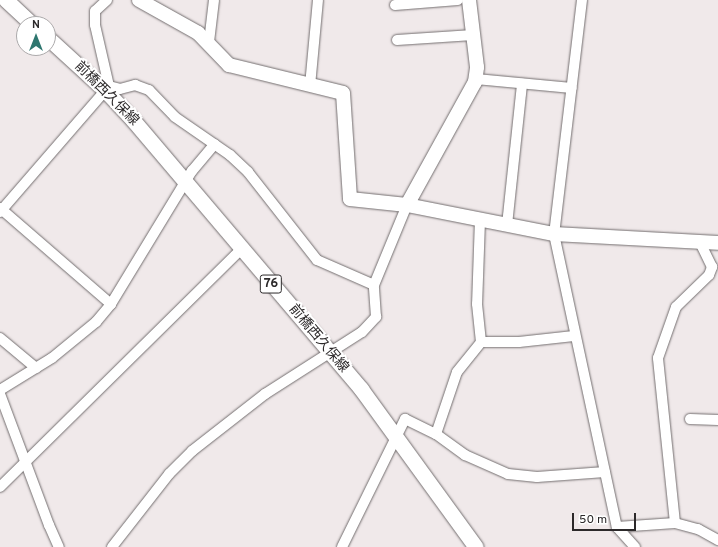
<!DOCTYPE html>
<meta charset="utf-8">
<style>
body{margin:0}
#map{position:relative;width:718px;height:547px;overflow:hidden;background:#f0e9ea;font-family:Overpass,"Noto Sans JP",sans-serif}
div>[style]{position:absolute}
.roads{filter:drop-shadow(0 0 1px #736e6f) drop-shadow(0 0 1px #736e6f)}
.street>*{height:10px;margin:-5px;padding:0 5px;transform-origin:5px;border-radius:5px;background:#fff}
.secondary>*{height:14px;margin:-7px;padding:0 7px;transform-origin:7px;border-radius:7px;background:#fff}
.primary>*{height:15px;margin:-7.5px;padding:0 7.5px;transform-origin:7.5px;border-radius:7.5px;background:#fff}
span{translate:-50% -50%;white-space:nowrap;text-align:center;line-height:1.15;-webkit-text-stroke:4px #fff;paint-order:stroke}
.shield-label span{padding:1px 3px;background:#fff;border:1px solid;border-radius:3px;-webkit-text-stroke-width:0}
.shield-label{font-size:13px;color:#2c292a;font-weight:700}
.street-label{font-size:14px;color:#2c292a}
.north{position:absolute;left:16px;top:16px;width:40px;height:40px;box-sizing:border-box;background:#fff;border:1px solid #aba9aa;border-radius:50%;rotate:0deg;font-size:11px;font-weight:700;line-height:16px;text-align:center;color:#2c292a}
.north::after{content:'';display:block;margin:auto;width:14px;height:18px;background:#2e766f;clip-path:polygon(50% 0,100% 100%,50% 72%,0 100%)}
.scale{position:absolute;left:572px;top:513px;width:64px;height:18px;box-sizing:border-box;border:2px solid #2c292a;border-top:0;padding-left:5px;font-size:12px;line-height:14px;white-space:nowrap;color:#2c292a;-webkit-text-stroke:3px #fff;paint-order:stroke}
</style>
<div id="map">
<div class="roads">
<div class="street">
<div style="left:107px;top:0;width:16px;rotate:137deg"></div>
<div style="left:95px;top:11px;width:14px;rotate:90deg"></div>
<div style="left:95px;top:25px;width:63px;rotate:77.1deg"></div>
<div style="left:582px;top:0;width:236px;rotate:96.8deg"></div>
<div style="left:554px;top:234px;width:300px;rotate:77.9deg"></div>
<div style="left:617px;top:527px;width:27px;rotate:48deg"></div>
<div style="left:395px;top:5px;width:63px;rotate:-4.5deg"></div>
<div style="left:397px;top:40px;width:76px;rotate:-3.8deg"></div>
<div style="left:209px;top:42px;width:42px;rotate:-83.2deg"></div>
<div style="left:476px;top:79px;width:96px;rotate:5.4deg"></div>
<div style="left:109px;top:86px;width:11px;rotate:15deg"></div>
<div style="left:120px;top:89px;width:16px;rotate:-15deg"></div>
<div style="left:135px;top:85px;width:15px;rotate:20deg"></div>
<div style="left:149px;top:90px;width:37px;rotate:46deg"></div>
<div style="left:175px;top:117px;width:67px;rotate:34.6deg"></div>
<div style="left:230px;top:155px;width:25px;rotate:43deg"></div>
<div style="left:248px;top:172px;width:112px;rotate:51.9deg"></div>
<div style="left:317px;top:260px;width:62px;rotate:23.7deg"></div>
<div style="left:310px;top:86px;width:86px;rotate:-84.7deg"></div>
<div style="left:0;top:208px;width:147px;rotate:40.9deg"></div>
<div style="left:0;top:212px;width:167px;rotate:-49.1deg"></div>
<div style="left:480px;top:220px;width:84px;rotate:92deg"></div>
<div style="left:477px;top:304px;width:38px;rotate:84deg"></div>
<div style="left:481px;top:342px;width:38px"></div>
<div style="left:519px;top:342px;width:55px;rotate:-6.2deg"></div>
<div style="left:507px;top:225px;width:142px;rotate:-83.9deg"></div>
<div style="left:0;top:338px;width:47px;rotate:39.8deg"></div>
<div style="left:0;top:390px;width:61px;rotate:-31.6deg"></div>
<div style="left:52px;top:358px;width:57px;rotate:-39.3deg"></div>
<div style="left:96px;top:322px;width:23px;rotate:-50deg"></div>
<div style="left:111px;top:304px;width:156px;rotate:-58.7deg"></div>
<div style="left:192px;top:171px;width:35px;rotate:-50deg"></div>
<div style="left:0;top:394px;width:140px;rotate:69.5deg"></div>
<div style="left:49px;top:525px;width:24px;rotate:66deg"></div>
<div style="left:690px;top:419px;width:28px;rotate:2deg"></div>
<div style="left:436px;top:434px;width:65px;rotate:-71.3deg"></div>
<div style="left:457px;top:372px;width:38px;rotate:-51deg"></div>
<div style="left:0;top:487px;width:339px;rotate:-44.6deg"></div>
<div style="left:675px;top:523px;width:166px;rotate:-95.9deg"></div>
<div style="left:658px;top:358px;width:54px;rotate:-70.6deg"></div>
<div style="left:676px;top:307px;width:46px;rotate:-44.1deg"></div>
<div style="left:709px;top:275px;width:9px;rotate:-69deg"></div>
<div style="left:712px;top:267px;width:28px;rotate:-116deg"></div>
<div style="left:617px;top:527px;width:58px;rotate:-3.9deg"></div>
<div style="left:675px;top:523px;width:24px;rotate:15deg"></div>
<div style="left:698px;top:529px;width:23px;rotate:29deg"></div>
<div style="left:112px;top:547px;width:93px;rotate:-52deg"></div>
<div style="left:169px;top:474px;width:33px;rotate:-45deg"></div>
<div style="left:192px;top:451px;width:93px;rotate:-38deg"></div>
<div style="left:265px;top:394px;width:115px;rotate:-32.6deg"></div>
<div style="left:362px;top:332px;width:21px;rotate:-47deg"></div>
<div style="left:376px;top:317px;width:32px;rotate:-94deg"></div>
<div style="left:374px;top:285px;width:87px;rotate:-67.6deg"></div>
<div style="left:342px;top:547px;width:143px;rotate:-63.8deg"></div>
<div style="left:405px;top:419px;width:34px;rotate:26deg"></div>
<div style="left:436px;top:434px;width:36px;rotate:36deg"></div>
<div style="left:465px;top:455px;width:47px;rotate:23.8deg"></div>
<div style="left:508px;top:474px;width:29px;rotate:6deg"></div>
<div style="left:537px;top:477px;width:68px;rotate:-4.2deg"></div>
</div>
<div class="secondary">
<div style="left:139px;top:0;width:68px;rotate:29.2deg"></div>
<div style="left:198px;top:33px;width:45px;rotate:45.9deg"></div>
<div style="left:229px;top:65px;width:117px;rotate:13.8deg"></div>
<div style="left:343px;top:93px;width:106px;rotate:86.2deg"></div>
<div style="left:350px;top:199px;width:57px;rotate:6deg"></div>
<div style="left:407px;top:205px;width:150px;rotate:11.2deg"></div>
<div style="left:554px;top:234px;width:164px;rotate:3.1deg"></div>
<div style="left:407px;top:205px;width:141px;rotate:-61.1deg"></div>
<div style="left:475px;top:82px;width:15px;rotate:-82deg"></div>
<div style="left:477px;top:67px;width:67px;rotate:-96.8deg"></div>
</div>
<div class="primary">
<div style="left:6px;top:0;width:35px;rotate:43deg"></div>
<div style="left:48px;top:38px;width:77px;rotate:42.4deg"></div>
<div style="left:105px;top:90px;width:41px;rotate:47deg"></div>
<div style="left:133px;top:120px;width:353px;rotate:49.7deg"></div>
<div style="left:361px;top:389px;width:195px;rotate:54deg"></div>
</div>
</div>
<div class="shield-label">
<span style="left:271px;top:284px">76</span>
</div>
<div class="street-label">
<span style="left:106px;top:94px;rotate:45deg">前橋西久保線</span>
<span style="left:318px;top:339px;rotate:50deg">前橋西久保線</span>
</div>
<div class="north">N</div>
<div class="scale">50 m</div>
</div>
